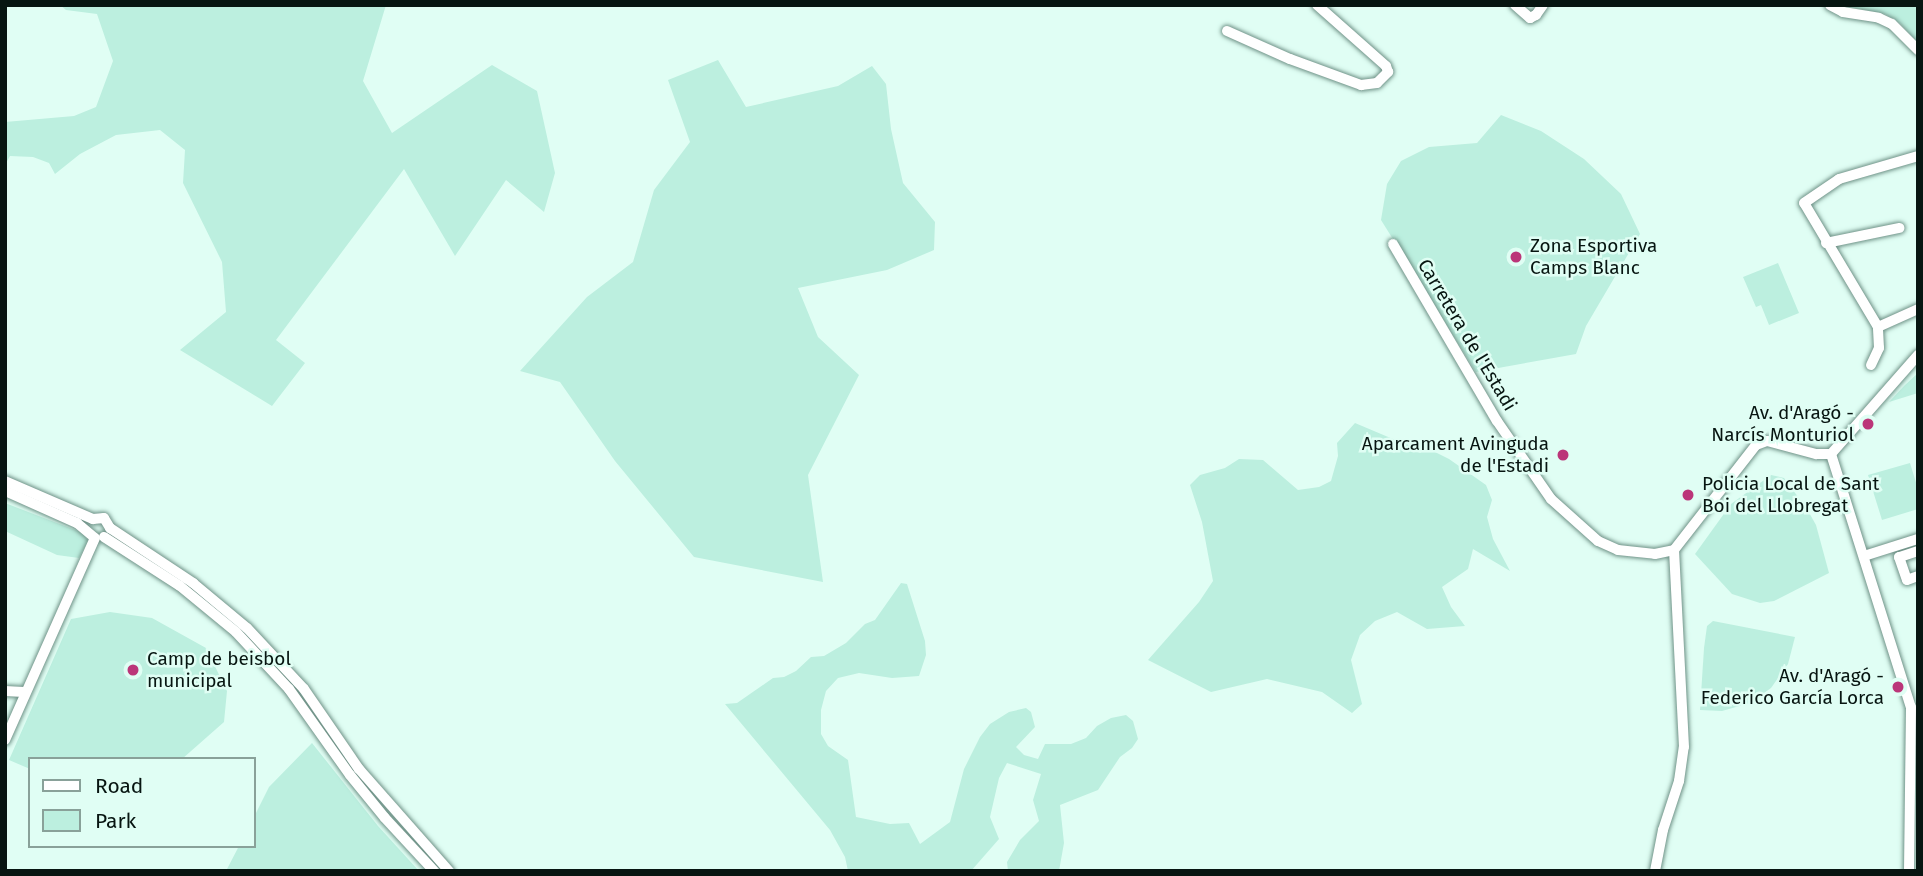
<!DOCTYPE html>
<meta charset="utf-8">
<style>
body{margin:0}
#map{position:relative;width:1923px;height:876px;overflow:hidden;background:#e0fef4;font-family:"Fira Sans",sans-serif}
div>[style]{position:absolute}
.green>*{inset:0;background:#bcefdf}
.roads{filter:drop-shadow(0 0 2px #6f9287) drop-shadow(0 0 2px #6f9287)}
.minor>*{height:10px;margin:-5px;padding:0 5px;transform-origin:5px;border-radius:5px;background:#fff}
.dots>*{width:19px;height:19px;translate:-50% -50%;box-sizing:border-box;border:4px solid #e0fef4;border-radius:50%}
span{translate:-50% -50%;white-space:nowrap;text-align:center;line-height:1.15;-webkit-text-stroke:5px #e0fef4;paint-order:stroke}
.poi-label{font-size:19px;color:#071511}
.left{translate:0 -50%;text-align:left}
.right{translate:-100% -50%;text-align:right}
.street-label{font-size:19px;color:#071511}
.frame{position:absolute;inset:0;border:7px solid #071511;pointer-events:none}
.legend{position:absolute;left:28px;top:757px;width:228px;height:91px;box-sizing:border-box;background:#e0fef4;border:2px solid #89a199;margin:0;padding:9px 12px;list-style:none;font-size:21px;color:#071511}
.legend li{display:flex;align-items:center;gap:14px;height:35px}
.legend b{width:35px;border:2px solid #89a199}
</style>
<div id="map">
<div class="green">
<div style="clip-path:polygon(60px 5px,386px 5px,363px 81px,392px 133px,492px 65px,537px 91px,555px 173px,544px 212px,506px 180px,455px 256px,404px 169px,276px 340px,305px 363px,272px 406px,180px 350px,226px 312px,222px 262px,183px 183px,185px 150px,160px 130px,116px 135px,80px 154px,55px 174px,49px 163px,33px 157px,10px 156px,5px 165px,5px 122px,74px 116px,96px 107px,113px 61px,97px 14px,66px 10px)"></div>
<div style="clip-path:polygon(1841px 5px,1918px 5px,1918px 43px,1900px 23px,1885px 14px)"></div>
<div style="clip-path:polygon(718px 60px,746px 107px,838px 86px,872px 66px,886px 84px,891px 129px,903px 183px,935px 222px,934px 250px,887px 270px,798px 288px,818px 337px,859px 375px,808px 475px,823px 582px,694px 557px,615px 461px,560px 382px,520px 371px,587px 297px,633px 262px,654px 190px,690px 142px,668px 80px)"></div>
<div style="clip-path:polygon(1501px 115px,1541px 131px,1584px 159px,1621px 194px,1640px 234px,1586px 326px,1576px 354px,1476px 372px,1381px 220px,1387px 184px,1401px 161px,1429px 147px,1477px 143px)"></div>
<div style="clip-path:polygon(1778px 263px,1799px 313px,1769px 325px,1761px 305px,1756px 307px,1743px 277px)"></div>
<div style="clip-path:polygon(1918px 373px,1918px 393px,1889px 402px,1904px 386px)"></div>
<div style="clip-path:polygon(1355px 423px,1400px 442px,1423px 446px,1449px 459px,1486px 485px,1492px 500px,1487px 517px,1493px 539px,1510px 571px,1473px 549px,1468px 569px,1442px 587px,1451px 607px,1465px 626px,1427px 629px,1397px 612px,1375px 621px,1360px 635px,1351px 660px,1362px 704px,1352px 713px,1322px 692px,1267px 679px,1211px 692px,1148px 660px,1199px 602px,1213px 581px,1202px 522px,1190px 485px,1200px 475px,1225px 468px,1239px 459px,1263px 460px,1298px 490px,1319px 487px,1331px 481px,1338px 456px,1337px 443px)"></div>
<div style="clip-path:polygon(1910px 463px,1918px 489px,1918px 509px,1882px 520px,1868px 475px)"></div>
<div style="clip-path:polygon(1771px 475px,1784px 478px,1807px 509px,1816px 525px,1829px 573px,1774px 601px,1760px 603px,1732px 594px,1695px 554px,1731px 504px)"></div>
<div style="clip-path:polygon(5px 503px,83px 533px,88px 541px,79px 558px,57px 555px,5px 531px)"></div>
<div style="clip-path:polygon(901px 583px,907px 584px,925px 641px,926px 655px,919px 676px,892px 678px,859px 673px,838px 678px,826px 691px,821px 710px,821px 734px,828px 746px,848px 760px,856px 817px,890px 824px,909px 823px,920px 844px,950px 822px,964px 769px,980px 737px,990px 724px,1009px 712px,1026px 708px,1031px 712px,1035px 727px,1016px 747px,1024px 755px,1038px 759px,1045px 744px,1071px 744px,1086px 738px,1097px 726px,1111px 718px,1126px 715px,1133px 721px,1138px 739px,1132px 748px,1120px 757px,1098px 790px,1060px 805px,1064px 843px,1059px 871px,1008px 871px,1007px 862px,1020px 840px,1039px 821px,1033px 800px,1041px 774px,1007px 763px,999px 778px,990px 817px,999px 839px,971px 871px,848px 871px,845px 857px,830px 830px,725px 704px,737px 703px,773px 678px,784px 677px,796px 671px,811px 657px,824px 656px,846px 643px,865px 624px,875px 620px)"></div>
<div style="clip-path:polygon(110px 612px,152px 618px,206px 648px,227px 691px,224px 722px,182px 759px,30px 759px,30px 769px,9px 760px,71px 619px)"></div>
<div style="clip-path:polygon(1713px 621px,1795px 637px,1788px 664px,1771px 688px,1750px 703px,1722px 711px,1700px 710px,1704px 648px,1707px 626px)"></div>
<div style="clip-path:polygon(312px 743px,378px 826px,419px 871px,226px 871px,239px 846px,254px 846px,254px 817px,269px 787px)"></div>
</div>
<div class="roads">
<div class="minor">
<div style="left:1515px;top:5px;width:20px;rotate:41deg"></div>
<div style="left:1530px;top:18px;width:7px;rotate:-27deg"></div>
<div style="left:1536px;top:15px;width:12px;rotate:-55deg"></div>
<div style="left:1830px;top:5px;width:15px;rotate:28deg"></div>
<div style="left:1843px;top:12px;width:36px;rotate:9deg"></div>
<div style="left:1879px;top:18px;width:14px;rotate:25deg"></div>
<div style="left:1892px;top:24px;width:37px;rotate:45deg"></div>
<div style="left:1227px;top:31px;width:69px;rotate:24deg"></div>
<div style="left:1290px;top:59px;width:76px;rotate:20.1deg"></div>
<div style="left:1361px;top:85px;width:16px;rotate:-7deg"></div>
<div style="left:1377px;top:83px;width:16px;rotate:-45deg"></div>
<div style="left:1388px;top:72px;width:6px;rotate:-108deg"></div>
<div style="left:1386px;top:66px;width:92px;rotate:-138.5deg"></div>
<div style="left:1826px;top:243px;width:75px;rotate:-11.6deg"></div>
<div style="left:1393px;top:244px;width:205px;rotate:59.6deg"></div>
<div style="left:1497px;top:421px;width:95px;rotate:55.3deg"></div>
<div style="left:1551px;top:499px;width:63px;rotate:41.8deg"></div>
<div style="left:1598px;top:541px;width:22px;rotate:24deg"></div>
<div style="left:1618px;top:550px;width:37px;rotate:6deg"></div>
<div style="left:1655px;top:554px;width:19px;rotate:-12deg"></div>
<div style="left:1878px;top:327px;width:44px;rotate:-24.2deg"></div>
<div style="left:1871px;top:365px;width:19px;rotate:-65deg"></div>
<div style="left:1879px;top:348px;width:21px;rotate:-93deg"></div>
<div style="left:1878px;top:327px;width:144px;rotate:-120.8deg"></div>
<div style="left:1804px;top:203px;width:42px;rotate:-34.4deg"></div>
<div style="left:1839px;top:179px;width:82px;rotate:-16.2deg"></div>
<div style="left:1831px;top:454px;width:265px;rotate:72.5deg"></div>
<div style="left:1911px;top:707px;width:164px;rotate:90.7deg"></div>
<div style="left:1831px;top:454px;width:132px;rotate:-48.7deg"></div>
<div style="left:5px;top:481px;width:96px;rotate:23.4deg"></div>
<div style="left:5px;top:491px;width:79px;rotate:24deg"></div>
<div style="left:77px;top:523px;width:23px;rotate:40deg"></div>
<div style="left:93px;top:519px;width:11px;rotate:-5deg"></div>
<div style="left:104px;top:518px;width:12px;rotate:59deg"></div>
<div style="left:110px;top:528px;width:100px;rotate:33.5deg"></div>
<div style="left:193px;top:583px;width:70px;rotate:39.8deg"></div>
<div style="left:247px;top:628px;width:83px;rotate:46.9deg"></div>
<div style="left:304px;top:689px;width:97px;rotate:55.5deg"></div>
<div style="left:359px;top:769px;width:136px;rotate:48.6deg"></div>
<div style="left:104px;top:537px;width:90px;rotate:32.8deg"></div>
<div style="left:180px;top:586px;width:72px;rotate:39.4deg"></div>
<div style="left:236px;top:632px;width:78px;rotate:47.1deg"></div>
<div style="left:289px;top:689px;width:105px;rotate:54.7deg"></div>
<div style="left:350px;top:775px;width:55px;rotate:50.9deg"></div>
<div style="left:385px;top:818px;width:72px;rotate:47.2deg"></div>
<div style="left:1918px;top:551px;width:20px;rotate:162deg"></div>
<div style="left:1899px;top:557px;width:24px;rotate:71deg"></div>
<div style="left:1907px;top:580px;width:12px;rotate:-20deg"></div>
<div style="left:1864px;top:556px;width:57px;rotate:-17.5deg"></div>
<div style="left:5px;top:691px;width:19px;rotate:3deg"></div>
<div style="left:5px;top:740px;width:221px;rotate:-66deg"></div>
<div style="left:1655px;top:871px;width:42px;rotate:-79deg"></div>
<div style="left:1663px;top:830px;width:52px;rotate:-71.9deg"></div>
<div style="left:1679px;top:781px;width:34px;rotate:-82deg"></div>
<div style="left:1684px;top:747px;width:197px;rotate:-92.9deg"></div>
<div style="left:1674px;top:550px;width:133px;rotate:-52deg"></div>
<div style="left:1756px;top:445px;width:12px;rotate:-20deg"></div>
<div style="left:1767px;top:441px;width:51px;rotate:14.9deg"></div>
<div style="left:1816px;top:454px;width:15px"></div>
</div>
</div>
<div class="dots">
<div style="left:1516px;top:257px;background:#bb3679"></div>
<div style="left:1868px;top:424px;background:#bb3679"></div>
<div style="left:1563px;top:455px;background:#bb3679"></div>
<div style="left:1688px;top:495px;background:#bb3679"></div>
<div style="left:133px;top:670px;background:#bb3679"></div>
<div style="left:1898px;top:687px;background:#bb3679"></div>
</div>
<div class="poi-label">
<span class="left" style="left:1530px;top:257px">Zona Esportiva<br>Camps Blanc</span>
<span class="right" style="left:1854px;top:424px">Av. d'Aragó -<br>Narcís Monturiol</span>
<span class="right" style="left:1549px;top:455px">Aparcament Avinguda<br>de l'Estadi</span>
<span class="left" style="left:1702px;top:495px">Policia Local de Sant<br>Boi del Llobregat</span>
<span class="left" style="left:147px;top:670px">Camp de beisbol<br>municipal</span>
<span class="right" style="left:1884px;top:687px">Av. d'Aragó -<br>Federico García Lorca</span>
</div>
<div class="street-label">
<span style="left:1467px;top:335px;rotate:59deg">Carretera de l'Estadi</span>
</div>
<div class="frame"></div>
<ul class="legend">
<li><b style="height:9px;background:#fff"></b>Road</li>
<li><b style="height:19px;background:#bcefdf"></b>Park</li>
</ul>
</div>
